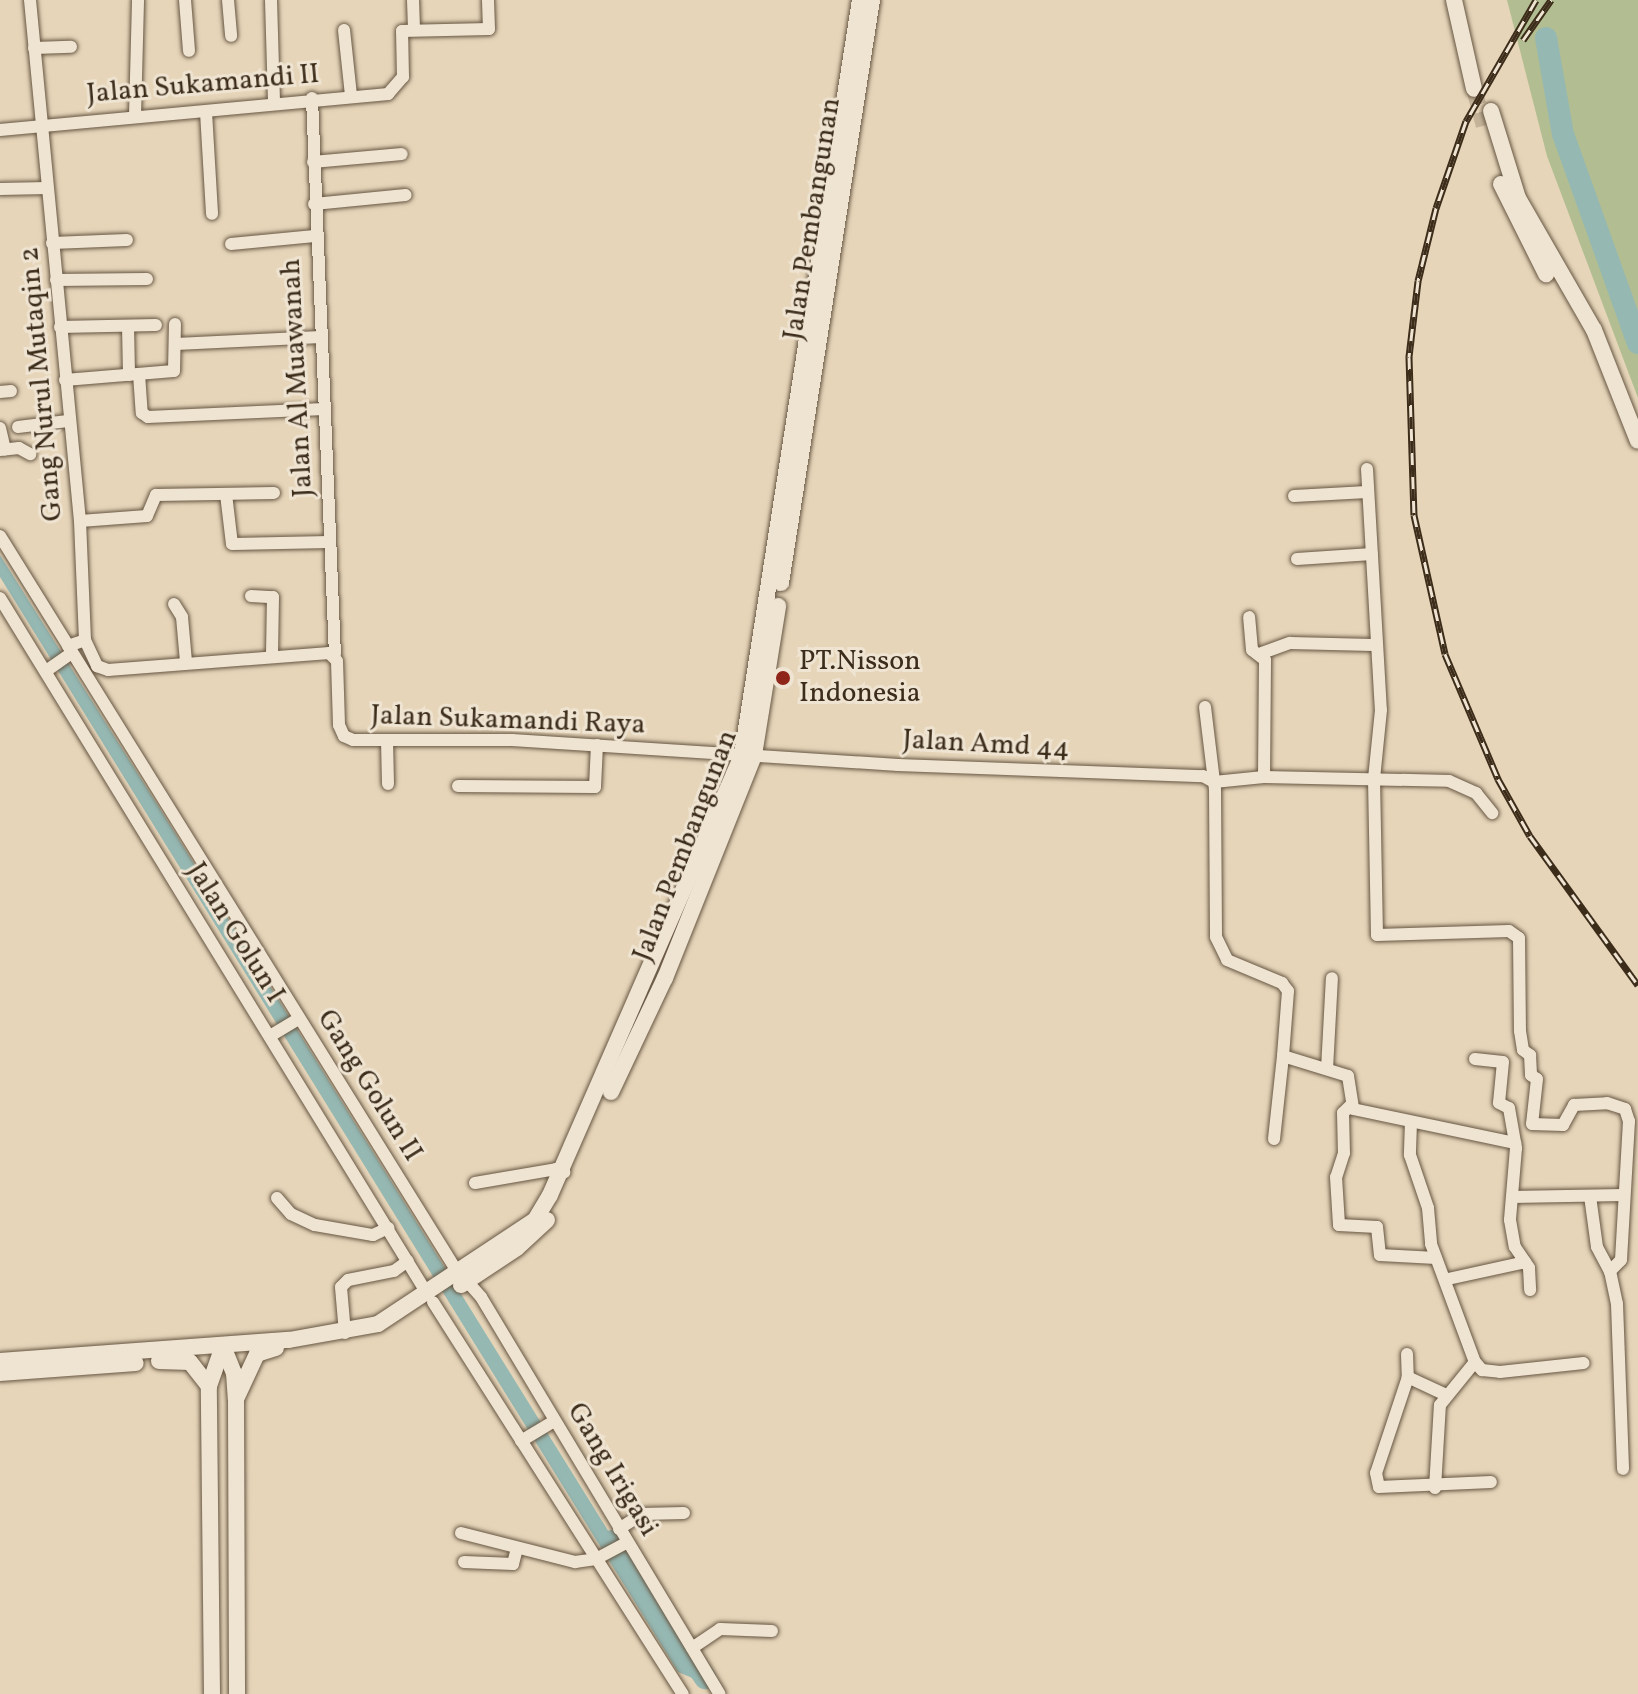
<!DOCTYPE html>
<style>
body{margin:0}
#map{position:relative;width:1638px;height:1694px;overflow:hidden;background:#e6d5b9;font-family:Vollkorn,serif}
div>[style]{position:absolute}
.green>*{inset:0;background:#b2be91}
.water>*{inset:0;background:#96b8b2}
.river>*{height:22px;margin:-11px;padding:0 11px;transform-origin:11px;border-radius:11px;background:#96b8b2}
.secondary-tunnel>*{height:16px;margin-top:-8px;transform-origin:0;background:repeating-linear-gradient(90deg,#c4b399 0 16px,transparent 0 24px)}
.roads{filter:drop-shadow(0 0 2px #665642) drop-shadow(0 0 2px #665642)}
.street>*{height:12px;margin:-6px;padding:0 6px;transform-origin:6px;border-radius:6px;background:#efe4d2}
.secondary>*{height:16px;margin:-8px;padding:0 8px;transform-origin:8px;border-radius:8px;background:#efe4d2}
.rail>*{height:7px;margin-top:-3.5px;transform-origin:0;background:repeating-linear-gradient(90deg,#efe4d2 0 12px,#3c2c1a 0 24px);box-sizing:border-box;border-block:2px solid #3c2c1a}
.dots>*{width:22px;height:22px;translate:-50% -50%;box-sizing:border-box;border:4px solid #efe4d2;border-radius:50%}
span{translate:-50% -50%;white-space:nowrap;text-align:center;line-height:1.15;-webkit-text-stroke:6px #efe4d2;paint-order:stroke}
.street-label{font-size:28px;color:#3c2c1a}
.poi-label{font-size:28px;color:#3c2c1a}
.left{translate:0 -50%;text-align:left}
</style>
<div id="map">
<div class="green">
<div style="clip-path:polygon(1507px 0,1638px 0,1638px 398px,1547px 156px)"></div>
</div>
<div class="water">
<div style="clip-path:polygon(0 555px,157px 804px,702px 1682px,678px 1672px,0 577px)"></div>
</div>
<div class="river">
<div style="left:1546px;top:38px;width:97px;rotate:80deg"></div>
<div style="left:1563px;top:134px;width:222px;rotate:70.3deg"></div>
<div style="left:612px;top:1541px;width:166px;rotate:55.8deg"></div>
</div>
<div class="secondary-tunnel">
<div style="left:1474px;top:89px;width:38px;rotate:75deg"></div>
</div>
<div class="roads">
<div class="street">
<div style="left:30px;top:0;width:523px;rotate:84.52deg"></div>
<div style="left:80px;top:521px;width:119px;rotate:87.6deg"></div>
<div style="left:185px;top:0;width:51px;rotate:85.5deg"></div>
<div style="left:228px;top:0;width:36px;rotate:85deg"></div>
<div style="left:271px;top:0;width:103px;rotate:88.3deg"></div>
<div style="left:413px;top:0;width:30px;rotate:88deg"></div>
<div style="left:344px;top:30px;width:65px;rotate:83.9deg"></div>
<div style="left:34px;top:48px;width:37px;rotate:-2deg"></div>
<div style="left:312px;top:98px;width:557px;rotate:87.64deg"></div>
<div style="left:206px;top:112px;width:102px;rotate:86.6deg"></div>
<div style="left:135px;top:116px;width:116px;rotate:-88.5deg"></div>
<div style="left:0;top:130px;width:390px;rotate:-5.3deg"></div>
<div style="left:388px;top:94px;width:23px;rotate:-49deg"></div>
<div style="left:403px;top:77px;width:46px;rotate:-91.2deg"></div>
<div style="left:402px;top:31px;width:87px;rotate:-1.3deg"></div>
<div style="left:489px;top:29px;width:29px;rotate:-92deg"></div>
<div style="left:313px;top:162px;width:89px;rotate:-5.1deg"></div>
<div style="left:0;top:189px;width:47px;rotate:-1.2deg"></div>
<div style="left:314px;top:204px;width:92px;rotate:-5.6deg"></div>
<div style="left:52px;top:243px;width:75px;rotate:-2.3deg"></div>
<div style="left:231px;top:244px;width:84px;rotate:-5.4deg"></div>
<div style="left:56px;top:280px;width:91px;rotate:-0.6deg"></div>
<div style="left:128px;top:326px;width:49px;rotate:88.8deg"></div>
<div style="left:60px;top:327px;width:96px;rotate:-1.2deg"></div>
<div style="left:176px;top:344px;width:145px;rotate:-2.8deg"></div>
<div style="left:139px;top:374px;width:39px;rotate:86deg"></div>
<div style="left:142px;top:413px;width:7px;rotate:34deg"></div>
<div style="left:148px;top:417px;width:176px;rotate:-2.6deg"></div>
<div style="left:65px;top:380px;width:109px;rotate:-4.7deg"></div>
<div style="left:174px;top:371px;width:47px;rotate:-88.8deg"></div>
<div style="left:0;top:392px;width:11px;rotate:-5deg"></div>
<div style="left:18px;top:427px;width:50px;rotate:-6.8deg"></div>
<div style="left:0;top:428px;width:22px;rotate:77deg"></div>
<div style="left:0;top:450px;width:19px;rotate:-6deg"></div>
<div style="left:19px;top:448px;width:13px;rotate:29deg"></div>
<div style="left:1367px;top:469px;width:241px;rotate:86.7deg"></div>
<div style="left:1381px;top:710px;width:69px;rotate:95.8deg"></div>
<div style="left:1374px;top:779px;width:156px;rotate:88.9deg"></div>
<div style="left:1377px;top:935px;width:132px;rotate:-1.7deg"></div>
<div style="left:1509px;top:931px;width:12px;rotate:35deg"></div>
<div style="left:1519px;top:938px;width:93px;rotate:89.4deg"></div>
<div style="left:1520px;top:1031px;width:19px;rotate:81deg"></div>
<div style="left:1523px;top:1050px;width:9px;rotate:36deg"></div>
<div style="left:1530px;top:1055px;width:20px;rotate:87deg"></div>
<div style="left:1531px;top:1075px;width:7px;rotate:34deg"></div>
<div style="left:1537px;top:1079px;width:45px;rotate:96.3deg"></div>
<div style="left:1532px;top:1124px;width:31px;rotate:2deg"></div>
<div style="left:1563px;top:1125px;width:23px;rotate:-61deg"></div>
<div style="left:1574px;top:1105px;width:33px;rotate:-3deg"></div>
<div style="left:1607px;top:1103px;width:19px;rotate:18deg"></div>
<div style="left:1625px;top:1109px;width:13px;rotate:72deg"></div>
<div style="left:1629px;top:1121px;width:139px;rotate:93.3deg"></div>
<div style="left:1621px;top:1260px;width:16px;rotate:135deg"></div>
<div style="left:226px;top:494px;width:50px;rotate:83.2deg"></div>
<div style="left:232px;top:544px;width:97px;rotate:-1.2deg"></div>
<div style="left:1294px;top:496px;width:73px;rotate:-3.1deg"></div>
<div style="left:80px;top:521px;width:67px;rotate:-4.3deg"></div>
<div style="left:147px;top:516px;width:23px;rotate:-67deg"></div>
<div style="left:156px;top:495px;width:118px;rotate:-1deg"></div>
<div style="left:0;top:536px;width:862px;rotate:58.14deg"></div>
<div style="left:455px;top:1268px;width:39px;rotate:48deg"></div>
<div style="left:481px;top:1297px;width:463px;rotate:59deg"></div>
<div style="left:1297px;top:559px;width:75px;rotate:-3.8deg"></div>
<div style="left:251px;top:596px;width:22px;rotate:3deg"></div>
<div style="left:273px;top:597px;width:57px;rotate:91deg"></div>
<div style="left:0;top:598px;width:818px;rotate:58.45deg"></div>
<div style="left:174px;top:604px;width:15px;rotate:58deg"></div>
<div style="left:182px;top:617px;width:45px;rotate:84.9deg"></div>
<div style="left:68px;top:646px;width:18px;rotate:-19deg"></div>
<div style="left:85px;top:640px;width:29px;rotate:65deg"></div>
<div style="left:97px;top:666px;width:12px;rotate:20deg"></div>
<div style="left:108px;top:670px;width:222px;rotate:-4.4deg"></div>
<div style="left:329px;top:653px;width:11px;rotate:45deg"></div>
<div style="left:337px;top:661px;width:64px;rotate:88.2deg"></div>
<div style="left:339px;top:725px;width:12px;rotate:66deg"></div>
<div style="left:344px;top:736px;width:10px;rotate:24deg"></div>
<div style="left:353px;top:740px;width:159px"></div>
<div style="left:512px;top:740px;width:387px;rotate:3.7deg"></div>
<div style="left:898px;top:765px;width:305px;rotate:2.1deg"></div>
<div style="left:1203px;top:776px;width:13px;rotate:29deg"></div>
<div style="left:1262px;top:653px;width:30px;rotate:-20deg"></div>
<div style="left:1290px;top:643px;width:83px;rotate:1.4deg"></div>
<div style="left:46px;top:671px;width:32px;rotate:-35deg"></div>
<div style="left:1205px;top:707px;width:84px;rotate:83.1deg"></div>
<div style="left:1215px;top:790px;width:147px;rotate:89.6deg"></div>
<div style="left:1216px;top:937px;width:25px;rotate:64deg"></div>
<div style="left:1227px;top:960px;width:60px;rotate:22.7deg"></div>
<div style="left:1282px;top:983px;width:10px;rotate:53deg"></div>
<div style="left:1288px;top:991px;width:65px;rotate:94.4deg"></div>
<div style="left:1283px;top:1056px;width:68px;rotate:17.1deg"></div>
<div style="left:1348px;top:1076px;width:33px;rotate:81deg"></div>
<div style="left:1353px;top:1109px;width:166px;rotate:11.9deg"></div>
<div style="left:387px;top:740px;width:44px;rotate:88.7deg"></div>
<div style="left:1264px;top:777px;width:185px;rotate:1.2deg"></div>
<div style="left:1449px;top:781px;width:30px;rotate:24deg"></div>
<div style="left:1476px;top:793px;width:26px;rotate:51deg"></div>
<div style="left:1214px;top:782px;width:50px;rotate:-5.7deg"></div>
<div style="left:1264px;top:777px;width:117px;rotate:-89.5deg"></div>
<div style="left:1265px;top:660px;width:16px;rotate:-142deg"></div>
<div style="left:1252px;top:650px;width:33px;rotate:-95deg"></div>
<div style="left:458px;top:786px;width:137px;rotate:0.4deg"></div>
<div style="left:595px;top:787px;width:42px;rotate:-87.3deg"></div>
<div style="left:270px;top:1036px;width:33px;rotate:-31deg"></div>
<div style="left:1475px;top:1059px;width:28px;rotate:6deg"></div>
<div style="left:1503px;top:1062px;width:41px;rotate:95.6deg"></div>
<div style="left:1499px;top:1103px;width:11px;rotate:27deg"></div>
<div style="left:1509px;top:1108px;width:41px;rotate:80.1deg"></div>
<div style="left:1516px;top:1148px;width:72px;rotate:94.8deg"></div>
<div style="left:1510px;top:1220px;width:27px;rotate:80deg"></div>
<div style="left:1515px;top:1247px;width:25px;rotate:56deg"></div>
<div style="left:1529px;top:1268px;width:22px;rotate:87deg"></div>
<div style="left:1327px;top:1069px;width:91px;rotate:-86.9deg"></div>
<div style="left:1350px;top:1106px;width:10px;rotate:135deg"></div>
<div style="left:1343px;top:1113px;width:40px;rotate:88.6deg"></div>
<div style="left:1344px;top:1153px;width:25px;rotate:108deg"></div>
<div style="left:1336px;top:1177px;width:48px;rotate:86.4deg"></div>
<div style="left:1339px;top:1225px;width:38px;rotate:3deg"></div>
<div style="left:1377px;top:1227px;width:28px;rotate:84deg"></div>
<div style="left:1380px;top:1255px;width:56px;rotate:3.1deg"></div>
<div style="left:1411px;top:1122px;width:33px;rotate:92deg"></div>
<div style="left:1410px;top:1155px;width:56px;rotate:71.2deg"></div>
<div style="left:1428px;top:1208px;width:36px;rotate:85deg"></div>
<div style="left:1431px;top:1244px;width:126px;rotate:69.6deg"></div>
<div style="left:1475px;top:1362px;width:11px;rotate:49deg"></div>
<div style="left:1482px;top:1370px;width:18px;rotate:6deg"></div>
<div style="left:1500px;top:1372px;width:84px;rotate:-6.1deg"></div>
<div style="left:1274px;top:1139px;width:83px;rotate:-83.8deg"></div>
<div style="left:475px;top:1183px;width:82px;rotate:-9.8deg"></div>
<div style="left:556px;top:1169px;width:9px;rotate:21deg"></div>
<div style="left:1590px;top:1196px;width:51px;rotate:82.2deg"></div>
<div style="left:1597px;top:1247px;width:27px;rotate:62deg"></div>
<div style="left:1610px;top:1271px;width:34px;rotate:78deg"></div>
<div style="left:1617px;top:1304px;width:165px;rotate:87.9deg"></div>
<div style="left:1512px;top:1197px;width:111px;rotate:-1deg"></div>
<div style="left:277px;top:1198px;width:21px;rotate:49deg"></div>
<div style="left:291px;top:1214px;width:26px;rotate:25deg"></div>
<div style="left:315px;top:1225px;width:59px;rotate:9.8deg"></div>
<div style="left:373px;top:1235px;width:17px;rotate:-25deg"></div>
<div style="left:1448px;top:1279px;width:79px;rotate:-12.4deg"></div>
<div style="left:433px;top:1302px;width:465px;rotate:57.5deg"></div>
<div style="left:345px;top:1333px;width:46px;rotate:-95deg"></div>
<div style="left:341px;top:1287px;width:10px;rotate:-45deg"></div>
<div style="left:348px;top:1280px;width:47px;rotate:-11.1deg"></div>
<div style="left:394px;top:1271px;width:17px;rotate:-36deg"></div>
<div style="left:1407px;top:1354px;width:23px;rotate:88deg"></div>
<div style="left:1444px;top:1394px;width:40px;rotate:-155deg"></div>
<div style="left:1408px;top:1377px;width:101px;rotate:108.4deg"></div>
<div style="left:1376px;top:1473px;width:14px;rotate:78deg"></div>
<div style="left:1379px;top:1487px;width:112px;rotate:-2.6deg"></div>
<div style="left:521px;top:1441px;width:39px;rotate:-31deg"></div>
<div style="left:1435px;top:1488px;width:83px;rotate:-86.6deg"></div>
<div style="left:1440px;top:1405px;width:55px;rotate:-50.9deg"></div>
<div style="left:619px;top:1529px;width:27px;rotate:-33deg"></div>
<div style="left:642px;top:1514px;width:42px;rotate:-1.4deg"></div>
<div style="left:461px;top:1533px;width:118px;rotate:14.3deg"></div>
<div style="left:575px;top:1562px;width:21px;rotate:-8deg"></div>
<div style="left:596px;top:1559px;width:34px;rotate:-28deg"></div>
<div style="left:464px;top:1562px;width:49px;rotate:2.3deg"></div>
<div style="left:513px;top:1564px;width:16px;rotate:-76deg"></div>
<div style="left:692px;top:1648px;width:34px;rotate:-34deg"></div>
<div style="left:720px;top:1629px;width:52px;rotate:2.2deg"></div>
</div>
<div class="secondary">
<div style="left:1454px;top:0;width:91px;rotate:77.3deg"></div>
<div style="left:1491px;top:111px;width:91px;rotate:72.8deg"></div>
<div style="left:1518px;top:198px;width:152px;rotate:60.1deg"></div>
<div style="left:1594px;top:330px;width:119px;rotate:68.4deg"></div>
<div style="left:1501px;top:184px;width:101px;rotate:63.4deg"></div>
<div style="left:781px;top:583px;width:590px;rotate:-81.13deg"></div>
<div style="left:611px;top:1092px;width:126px;rotate:-64.7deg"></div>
<div style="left:665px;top:978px;width:240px;rotate:-68.2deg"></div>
<div style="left:754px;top:755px;width:151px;rotate:-80.8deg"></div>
<div style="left:461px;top:1285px;width:67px;rotate:-33.5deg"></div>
<div style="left:517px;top:1248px;width:41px;rotate:-43deg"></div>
<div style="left:223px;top:1346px;width:29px;rotate:68deg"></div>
<div style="left:234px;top:1373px;width:26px;rotate:86deg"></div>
<div style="left:236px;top:1399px;width:295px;rotate:89.8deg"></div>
<div style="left:0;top:1361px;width:290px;rotate:-4.2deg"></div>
<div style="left:289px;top:1340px;width:90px;rotate:-10.2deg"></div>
<div style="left:378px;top:1324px;width:188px;rotate:-33.5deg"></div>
<div style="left:535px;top:1220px;width:29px;rotate:-59deg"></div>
<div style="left:550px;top:1195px;width:480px;rotate:-66.4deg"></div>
<div style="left:742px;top:755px;width:764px;rotate:-81.12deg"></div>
<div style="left:159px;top:1361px;width:31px;rotate:2deg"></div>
<div style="left:190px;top:1362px;width:31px;rotate:52deg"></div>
<div style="left:0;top:1373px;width:136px;rotate:-4.2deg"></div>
<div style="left:236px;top:1399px;width:50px;rotate:-65deg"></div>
<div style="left:257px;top:1354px;width:20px;rotate:-18deg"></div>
<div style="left:212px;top:1694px;width:308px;rotate:-90.6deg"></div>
<div style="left:209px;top:1386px;width:42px;rotate:-70.7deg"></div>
</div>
</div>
<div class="rail">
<div style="left:1536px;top:0;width:140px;rotate:120deg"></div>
<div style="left:1466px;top:121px;width:92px;rotate:109deg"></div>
<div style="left:1436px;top:208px;width:75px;rotate:103.9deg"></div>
<div style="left:1418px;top:281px;width:77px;rotate:96.8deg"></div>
<div style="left:1409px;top:357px;width:158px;rotate:88.2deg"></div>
<div style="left:1414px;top:515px;width:142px;rotate:77.4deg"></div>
<div style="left:1445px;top:654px;width:136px;rotate:67deg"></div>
<div style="left:1498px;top:779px;width:65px;rotate:60.7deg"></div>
<div style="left:1530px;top:836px;width:184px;rotate:54.1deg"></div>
<div style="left:1523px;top:40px;width:49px;rotate:-55deg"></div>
</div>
<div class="dots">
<div style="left:783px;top:678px;background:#8f2418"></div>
</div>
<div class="street-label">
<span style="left:203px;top:85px;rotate:-5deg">Jalan Sukamandi II</span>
<span style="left:813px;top:219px;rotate:-81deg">Jalan Pembangunan</span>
<span style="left:298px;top:378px;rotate:-93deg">Jalan Al Muawanah</span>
<span style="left:42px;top:384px;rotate:-95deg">Gang Nurul Mutaqin 2</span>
<span style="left:508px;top:721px;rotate:2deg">Jalan Sukamandi Raya</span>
<span style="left:986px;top:745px;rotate:3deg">Jalan Amd 44</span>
<span style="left:686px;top:846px;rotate:-69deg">Jalan Pembangunan</span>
<span style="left:235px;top:933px;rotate:58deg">Jalan Golun I</span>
<span style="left:369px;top:1086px;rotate:58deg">Gang Golun II</span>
<span style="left:612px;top:1470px;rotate:59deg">Gang Irigasi</span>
</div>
<div class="poi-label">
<span class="left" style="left:799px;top:678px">PT.Nisson<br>Indonesia</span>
</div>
</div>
